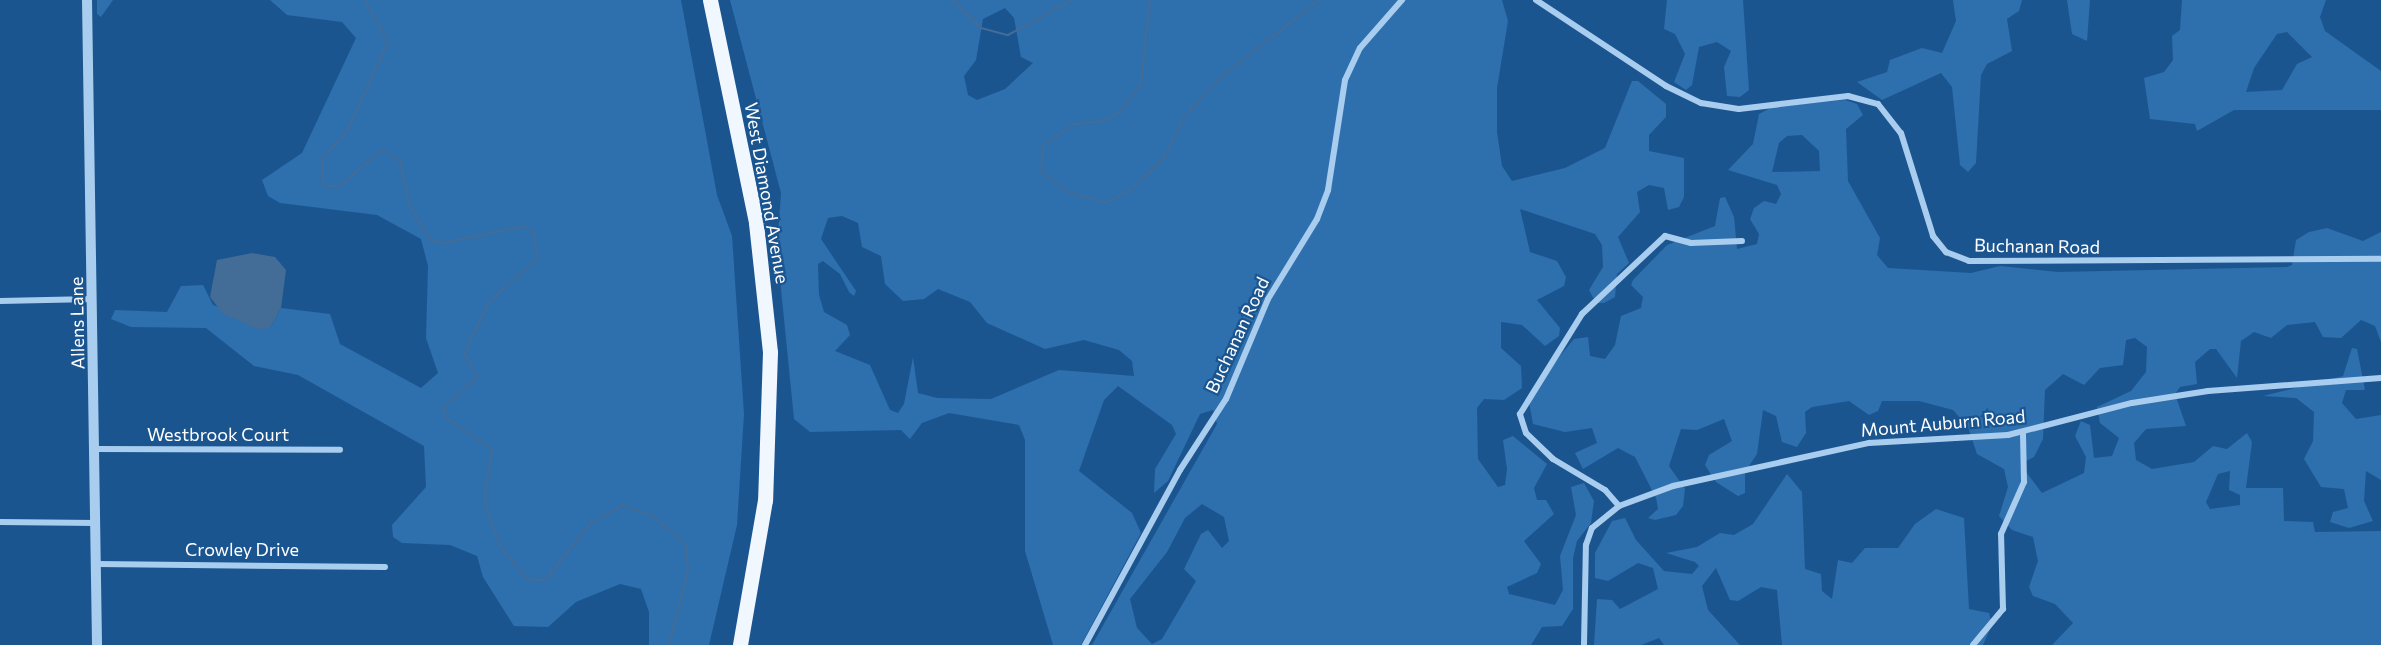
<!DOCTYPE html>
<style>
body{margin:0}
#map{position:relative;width:2381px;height:645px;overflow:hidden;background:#1b5590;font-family:Commissioner,sans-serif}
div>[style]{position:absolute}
.green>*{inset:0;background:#2e6fae}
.water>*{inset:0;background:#436c96}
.stream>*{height:2px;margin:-1px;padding:0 1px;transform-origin:1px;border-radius:1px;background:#436c96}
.minor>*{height:6px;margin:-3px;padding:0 3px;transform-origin:3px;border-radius:3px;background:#a9cdee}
.tertiary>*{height:10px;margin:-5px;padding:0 5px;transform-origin:5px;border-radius:5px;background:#a9cdee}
.primary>*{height:15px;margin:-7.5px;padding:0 7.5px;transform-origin:7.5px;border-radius:7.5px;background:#f1f7ff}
span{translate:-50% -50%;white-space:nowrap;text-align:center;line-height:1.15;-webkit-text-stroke:4.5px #1b5590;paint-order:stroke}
.street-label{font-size:18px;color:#fff}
</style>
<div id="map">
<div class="green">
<div style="clip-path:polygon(97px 0,113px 0,101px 17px,97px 14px)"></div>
<div style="clip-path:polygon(270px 0,681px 0,717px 195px,732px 236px,744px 414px,737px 525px,709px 645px,649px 645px,649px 612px,641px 589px,620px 584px,576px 602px,548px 627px,514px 626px,483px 577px,477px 556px,450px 545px,402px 543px,393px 537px,392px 525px,426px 487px,424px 446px,298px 375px,254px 366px,206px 328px,131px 327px,111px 319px,115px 310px,167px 312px,181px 286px,203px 285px,213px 305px,271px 327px,281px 308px,330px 314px,340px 344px,421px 388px,438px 373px,426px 338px,428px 266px,421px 239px,377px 215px,280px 203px,268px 196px,262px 180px,302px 153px,356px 38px,342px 22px,287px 15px)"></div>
<div style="clip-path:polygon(evenodd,730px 0,1502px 0,1508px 21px,1497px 88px,1497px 132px,1502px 166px,1512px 181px,1565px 168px,1605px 148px,1632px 81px,1638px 81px,1666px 104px,1666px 117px,1649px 135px,1649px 151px,1684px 158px,1684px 197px,1679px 207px,1668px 210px,1664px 188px,1649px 185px,1637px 192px,1640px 212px,1618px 237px,1629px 263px,1617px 274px,1615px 297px,1604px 303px,1596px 303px,1589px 290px,1603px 267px,1602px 245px,1595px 234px,1520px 209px,1530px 252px,1557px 261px,1566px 277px,1564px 286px,1537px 300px,1560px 328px,1559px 336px,1545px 346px,1522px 325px,1501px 322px,1501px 348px,1521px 366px,1522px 388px,1504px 400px,1484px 399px,1477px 408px,1478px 459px,1498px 487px,1505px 485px,1507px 469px,1503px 440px,1513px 436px,1547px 464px,1534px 488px,1537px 500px,1546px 500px,1554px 514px,1524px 541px,1541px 564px,1537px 573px,1507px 587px,1509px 594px,1555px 605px,1563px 590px,1560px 556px,1576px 515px,1571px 487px,1584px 483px,1594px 501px,1591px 523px,1577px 541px,1573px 558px,1573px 609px,1562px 626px,1542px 627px,1531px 645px,1092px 645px,1217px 424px,1213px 410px,1200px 414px,1168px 481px,1154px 493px,1155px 469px,1176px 434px,1172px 425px,1118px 386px,1104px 400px,1079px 471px,1132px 513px,1141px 533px,1081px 645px,1053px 645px,1025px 551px,1025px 440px,1019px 425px,949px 413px,922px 423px,910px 439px,901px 430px,810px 432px,794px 419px,777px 249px,781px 193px,730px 0,1005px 8px,1014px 18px,1021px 57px,1033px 63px,1005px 89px,977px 100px,968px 95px,964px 76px,976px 60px,983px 19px,1005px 8px,730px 0,842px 216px,858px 223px,862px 247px,881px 256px,885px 284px,903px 301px,924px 299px,938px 289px,970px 302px,987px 323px,1045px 349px,1084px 340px,1119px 350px,1132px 361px,1134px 376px,1059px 370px,991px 399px,937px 398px,918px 393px,913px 357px,904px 404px,898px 413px,890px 410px,870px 365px,835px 351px,850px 335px,847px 325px,824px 312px,819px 295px,818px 264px,823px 261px,840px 274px,849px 292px,854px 296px,856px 291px,821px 239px,828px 218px,842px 216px,730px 0,1202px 504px,1224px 517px,1229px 541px,1222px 548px,1208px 530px,1201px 534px,1184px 569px,1196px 581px,1162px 639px,1152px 644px,1137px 628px,1130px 599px,1167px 552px,1185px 518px,1202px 504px)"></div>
<div style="clip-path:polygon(1667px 0,1743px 0,1749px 90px,1740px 97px,1727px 96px,1724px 67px,1731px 51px,1717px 42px,1699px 47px,1692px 85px,1686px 90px,1674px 82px,1685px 54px,1675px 34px,1664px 29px)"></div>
<div style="clip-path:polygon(1953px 0,2022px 0,2019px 11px,2007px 19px,2012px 51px,1987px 64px,1981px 75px,1976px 163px,1968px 172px,1960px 165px,1952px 87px,1941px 73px,1882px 100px,1857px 82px,1887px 72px,1890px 60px,1922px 48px,1942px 53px,1956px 21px)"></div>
<div style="clip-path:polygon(2067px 0,2090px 0,2087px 41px,2072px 34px)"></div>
<div style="clip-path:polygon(evenodd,2182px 0,2326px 0,2320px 17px,2325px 31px,2381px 71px,2381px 110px,2234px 110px,2197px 131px,2195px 124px,2150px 119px,2144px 78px,2164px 72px,2173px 60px,2172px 36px,2180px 30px,2182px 0,2287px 32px,2312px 57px,2297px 64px,2282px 90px,2246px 92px,2254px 68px,2277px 34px,2287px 32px)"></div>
<div style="clip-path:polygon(evenodd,1845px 100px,1857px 104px,1863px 115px,1846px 129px,1848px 181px,1880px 238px,1877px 255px,1888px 268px,1971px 273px,2000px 266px,2058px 272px,2287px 267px,2292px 265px,2296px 240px,2309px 232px,2327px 228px,2363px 241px,2381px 232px,2381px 342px,2375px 326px,2361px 320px,2341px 338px,2323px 337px,2315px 322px,2287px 325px,2271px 338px,2254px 332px,2241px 341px,2237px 378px,2216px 349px,2210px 349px,2195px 362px,2197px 384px,2180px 387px,2175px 394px,2186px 426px,2146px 429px,2134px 443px,2136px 460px,2152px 469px,2194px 462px,2213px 446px,2227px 449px,2247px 433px,2252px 442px,2246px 488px,2283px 488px,2284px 521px,2313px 522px,2315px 532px,2381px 531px,2381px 645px,2052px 645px,2073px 623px,2055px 604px,2033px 596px,2029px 587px,2038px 561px,2033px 537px,2012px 530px,1999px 516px,2008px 487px,2004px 469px,1977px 454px,1968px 427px,1953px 410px,1919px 401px,1882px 401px,1878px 411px,1869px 415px,1849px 401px,1812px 407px,1805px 412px,1806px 433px,1797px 447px,1782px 442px,1776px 416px,1763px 410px,1757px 454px,1745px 472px,1745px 493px,1738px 496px,1716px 482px,1705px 465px,1709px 455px,1732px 441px,1724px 419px,1697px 430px,1681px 429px,1669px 466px,1685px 489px,1683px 506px,1676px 515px,1655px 520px,1648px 518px,1658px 509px,1656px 498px,1635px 457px,1618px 448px,1583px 469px,1575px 453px,1597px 443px,1592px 428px,1565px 432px,1533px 424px,1529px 402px,1548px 370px,1574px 339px,1588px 337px,1590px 356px,1605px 359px,1615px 345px,1621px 316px,1641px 308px,1643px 297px,1631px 285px,1633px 280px,1667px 245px,1715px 226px,1720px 198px,1725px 197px,1734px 217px,1737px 249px,1757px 244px,1759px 234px,1750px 219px,1754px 208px,1764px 201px,1776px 204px,1781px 194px,1777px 185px,1728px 170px,1753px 144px,1759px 114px,1772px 107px,1845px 100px,1802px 135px,1819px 151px,1820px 171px,1772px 172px,1779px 143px,1787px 136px,1802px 135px,1845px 100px,2135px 338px,2147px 347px,2146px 372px,2131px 391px,2097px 407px,2100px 423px,2119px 438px,2112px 456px,2094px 458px,2090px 425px,2081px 421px,2075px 436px,2086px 457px,2084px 473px,2042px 493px,2020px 464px,2034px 457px,2043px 439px,2045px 390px,2063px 374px,2084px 385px,2100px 368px,2123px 365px,2126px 340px,2135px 338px,1845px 100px,2230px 471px,2229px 490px,2240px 495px,2240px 505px,2210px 509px,2206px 502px,2218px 474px,2230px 471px)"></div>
<div style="clip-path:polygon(2352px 348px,2357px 349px,2365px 390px,2346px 390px,2342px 403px,2356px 419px,2381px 415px,2381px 480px,2366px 471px,2364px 501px,2373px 521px,2349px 528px,2330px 522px,2333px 512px,2348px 508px,2344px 489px,2321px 487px,2304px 459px,2313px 441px,2314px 412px,2296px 398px,2263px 396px,2343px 376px)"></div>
<div style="clip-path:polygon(1787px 474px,1802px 492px,1805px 569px,1821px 574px,1822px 591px,1832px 599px,1838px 560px,1852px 563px,1865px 548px,1898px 548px,1915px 524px,1936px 509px,1964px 518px,1969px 609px,1989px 613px,1992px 625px,1983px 645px,1782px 645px,1777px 590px,1761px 587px,1738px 601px,1730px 600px,1716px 568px,1702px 586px,1708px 610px,1740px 645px,1664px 645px,1659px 638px,1641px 645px,1594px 645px,1597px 599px,1612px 600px,1620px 609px,1658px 589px,1653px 568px,1638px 563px,1608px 581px,1595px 578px,1595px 553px,1612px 521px,1625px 518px,1636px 540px,1664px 571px,1692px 574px,1699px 566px,1695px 562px,1666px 553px,1697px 547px,1720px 533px,1734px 535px,1753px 524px)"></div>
</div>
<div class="water">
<div style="clip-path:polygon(252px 253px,275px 257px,286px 270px,281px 308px,271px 327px,261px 330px,223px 314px,210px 297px,217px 260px)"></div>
</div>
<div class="stream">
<div style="left:365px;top:0;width:48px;rotate:61.3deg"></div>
<div style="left:388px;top:42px;width:98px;rotate:114.7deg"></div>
<div style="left:347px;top:131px;width:38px;rotate:131deg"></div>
<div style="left:322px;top:160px;width:25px;rotate:88deg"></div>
<div style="left:323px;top:185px;width:16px;rotate:7deg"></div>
<div style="left:339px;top:187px;width:57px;rotate:-40.7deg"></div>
<div style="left:382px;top:150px;width:21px;rotate:31deg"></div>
<div style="left:400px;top:161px;width:47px;rotate:77.7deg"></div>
<div style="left:410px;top:207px;width:39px;rotate:58deg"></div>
<div style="left:431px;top:240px;width:13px;rotate:13deg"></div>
<div style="left:444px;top:243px;width:82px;rotate:-12deg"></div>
<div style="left:524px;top:226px;width:10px;rotate:24deg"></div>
<div style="left:533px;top:230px;width:28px;rotate:80deg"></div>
<div style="left:538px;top:258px;width:67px;rotate:138deg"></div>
<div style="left:488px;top:303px;width:55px;rotate:114.7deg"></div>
<div style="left:465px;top:353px;width:28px;rotate:64deg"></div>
<div style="left:477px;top:378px;width:45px;rotate:139.5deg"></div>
<div style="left:443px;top:407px;width:11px;rotate:75deg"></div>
<div style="left:446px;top:418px;width:55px;rotate:34deg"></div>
<div style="left:492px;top:449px;width:47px;rotate:98.7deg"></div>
<div style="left:485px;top:495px;width:18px;rotate:81deg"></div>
<div style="left:488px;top:513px;width:39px;rotate:69deg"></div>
<div style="left:502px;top:549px;width:39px;rotate:50deg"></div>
<div style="left:527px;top:579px;width:18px;rotate:3deg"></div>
<div style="left:545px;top:580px;width:73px;rotate:-51.1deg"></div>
<div style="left:591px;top:523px;width:37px;rotate:-29deg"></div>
<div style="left:623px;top:505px;width:32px;rotate:20deg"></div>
<div style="left:653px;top:516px;width:43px;rotate:40.3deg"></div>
<div style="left:686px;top:544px;width:26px;rotate:86deg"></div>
<div style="left:688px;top:570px;width:77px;rotate:104.2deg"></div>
<div style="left:953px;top:0;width:40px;rotate:45deg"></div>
<div style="left:981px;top:28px;width:28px;rotate:15deg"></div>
<div style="left:1008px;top:35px;width:73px;rotate:-28.7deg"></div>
<div style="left:1150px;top:0;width:84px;rotate:96.1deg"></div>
<div style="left:1141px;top:84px;width:35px;rotate:127deg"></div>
<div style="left:1120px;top:112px;width:19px;rotate:152deg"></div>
<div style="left:1103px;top:121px;width:29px;rotate:174deg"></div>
<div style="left:1074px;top:124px;width:38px;rotate:145deg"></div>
<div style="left:1043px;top:146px;width:26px;rotate:94deg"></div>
<div style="left:1041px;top:172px;width:34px;rotate:36deg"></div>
<div style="left:1069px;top:192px;width:38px;rotate:17deg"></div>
<div style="left:1105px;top:203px;width:28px;rotate:-26deg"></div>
<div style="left:1130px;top:191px;width:47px;rotate:-44.1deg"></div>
<div style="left:1164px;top:158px;width:46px;rotate:-64deg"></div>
<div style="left:1184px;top:117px;width:56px;rotate:-47.2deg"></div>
<div style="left:1222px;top:76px;width:123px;rotate:-38.1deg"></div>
</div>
<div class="minor">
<div style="left:1536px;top:0;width:156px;rotate:33.5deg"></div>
<div style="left:1666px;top:86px;width:39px;rotate:26deg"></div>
<div style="left:1701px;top:103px;width:38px;rotate:9deg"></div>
<div style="left:1739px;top:109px;width:110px;rotate:-6.8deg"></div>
<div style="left:1848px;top:96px;width:31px;rotate:15deg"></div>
<div style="left:1878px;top:104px;width:37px;rotate:52deg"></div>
<div style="left:1901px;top:133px;width:108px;rotate:72.7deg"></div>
<div style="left:1933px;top:236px;width:21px;rotate:51deg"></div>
<div style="left:1946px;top:252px;width:25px;rotate:21deg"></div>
<div style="left:1969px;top:261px;width:412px;rotate:-0.3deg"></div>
<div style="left:0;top:301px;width:93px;rotate:-1.2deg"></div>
<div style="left:95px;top:449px;width:245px;rotate:0.2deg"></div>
<div style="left:1619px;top:506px;width:21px;rotate:-131deg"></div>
<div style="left:1605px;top:490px;width:61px;rotate:-149.2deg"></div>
<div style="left:1553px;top:459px;width:37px;rotate:-136deg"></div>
<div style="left:1526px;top:433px;width:20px;rotate:-108deg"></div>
<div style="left:1520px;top:414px;width:118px;rotate:-58.2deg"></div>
<div style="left:1582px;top:314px;width:114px;rotate:-43.2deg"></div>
<div style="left:1665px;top:236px;width:27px;rotate:15deg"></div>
<div style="left:1691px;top:243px;width:51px;rotate:-2.2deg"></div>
<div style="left:0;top:522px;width:96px;rotate:0.6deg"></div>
<div style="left:97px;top:564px;width:288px;rotate:0.6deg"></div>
<div style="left:1085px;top:645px;width:199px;rotate:-61.5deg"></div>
<div style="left:1180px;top:470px;width:85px;rotate:-57.1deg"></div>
<div style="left:1226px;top:399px;width:108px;rotate:-67.2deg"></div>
<div style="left:1268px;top:299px;width:94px;rotate:-58.5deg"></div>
<div style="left:1317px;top:219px;width:31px;rotate:-69deg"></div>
<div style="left:1328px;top:190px;width:111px;rotate:-81.2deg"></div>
<div style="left:1345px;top:80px;width:35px;rotate:-65deg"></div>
<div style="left:1360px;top:48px;width:64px;rotate:-48.8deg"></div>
<div style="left:1584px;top:645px;width:100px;rotate:-88.9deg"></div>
<div style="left:1586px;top:545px;width:18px;rotate:-71deg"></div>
<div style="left:1592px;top:528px;width:35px;rotate:-39deg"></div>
<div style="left:1619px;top:506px;width:58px;rotate:-20.3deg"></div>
<div style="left:1673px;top:486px;width:201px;rotate:-12.4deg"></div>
<div style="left:1869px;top:443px;width:139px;rotate:-3.3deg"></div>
<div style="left:2008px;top:435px;width:128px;rotate:-14.5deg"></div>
<div style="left:2132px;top:403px;width:77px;rotate:-9deg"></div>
<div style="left:2208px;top:391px;width:173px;rotate:-4.3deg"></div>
<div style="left:1973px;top:645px;width:47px;rotate:-50.2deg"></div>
<div style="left:2003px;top:609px;width:75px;rotate:-91.5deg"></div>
<div style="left:2001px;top:534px;width:57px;rotate:-66.1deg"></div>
<div style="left:2024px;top:482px;width:49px;rotate:-91.2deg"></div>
</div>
<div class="tertiary">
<div style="left:87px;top:0;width:645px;rotate:89.11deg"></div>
</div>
<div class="primary">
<div style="left:710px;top:0;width:228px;rotate:78.3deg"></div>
<div style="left:756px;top:223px;width:130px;rotate:83.8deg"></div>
<div style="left:770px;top:352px;width:148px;rotate:91.9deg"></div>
<div style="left:765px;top:500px;width:147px;rotate:99.8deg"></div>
</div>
<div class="street-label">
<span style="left:767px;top:193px;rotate:80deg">West Diamond Avenue</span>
<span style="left:2037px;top:246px;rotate:1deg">Buchanan Road</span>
<span style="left:77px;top:323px;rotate:-91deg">Allens Lane</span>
<span style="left:1237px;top:335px;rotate:-65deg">Buchanan Road</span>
<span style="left:1943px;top:423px;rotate:-5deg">Mount Auburn Road</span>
<span style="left:218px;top:434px">Westbrook Court</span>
<span style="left:242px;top:549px">Crowley Drive</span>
</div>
</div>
